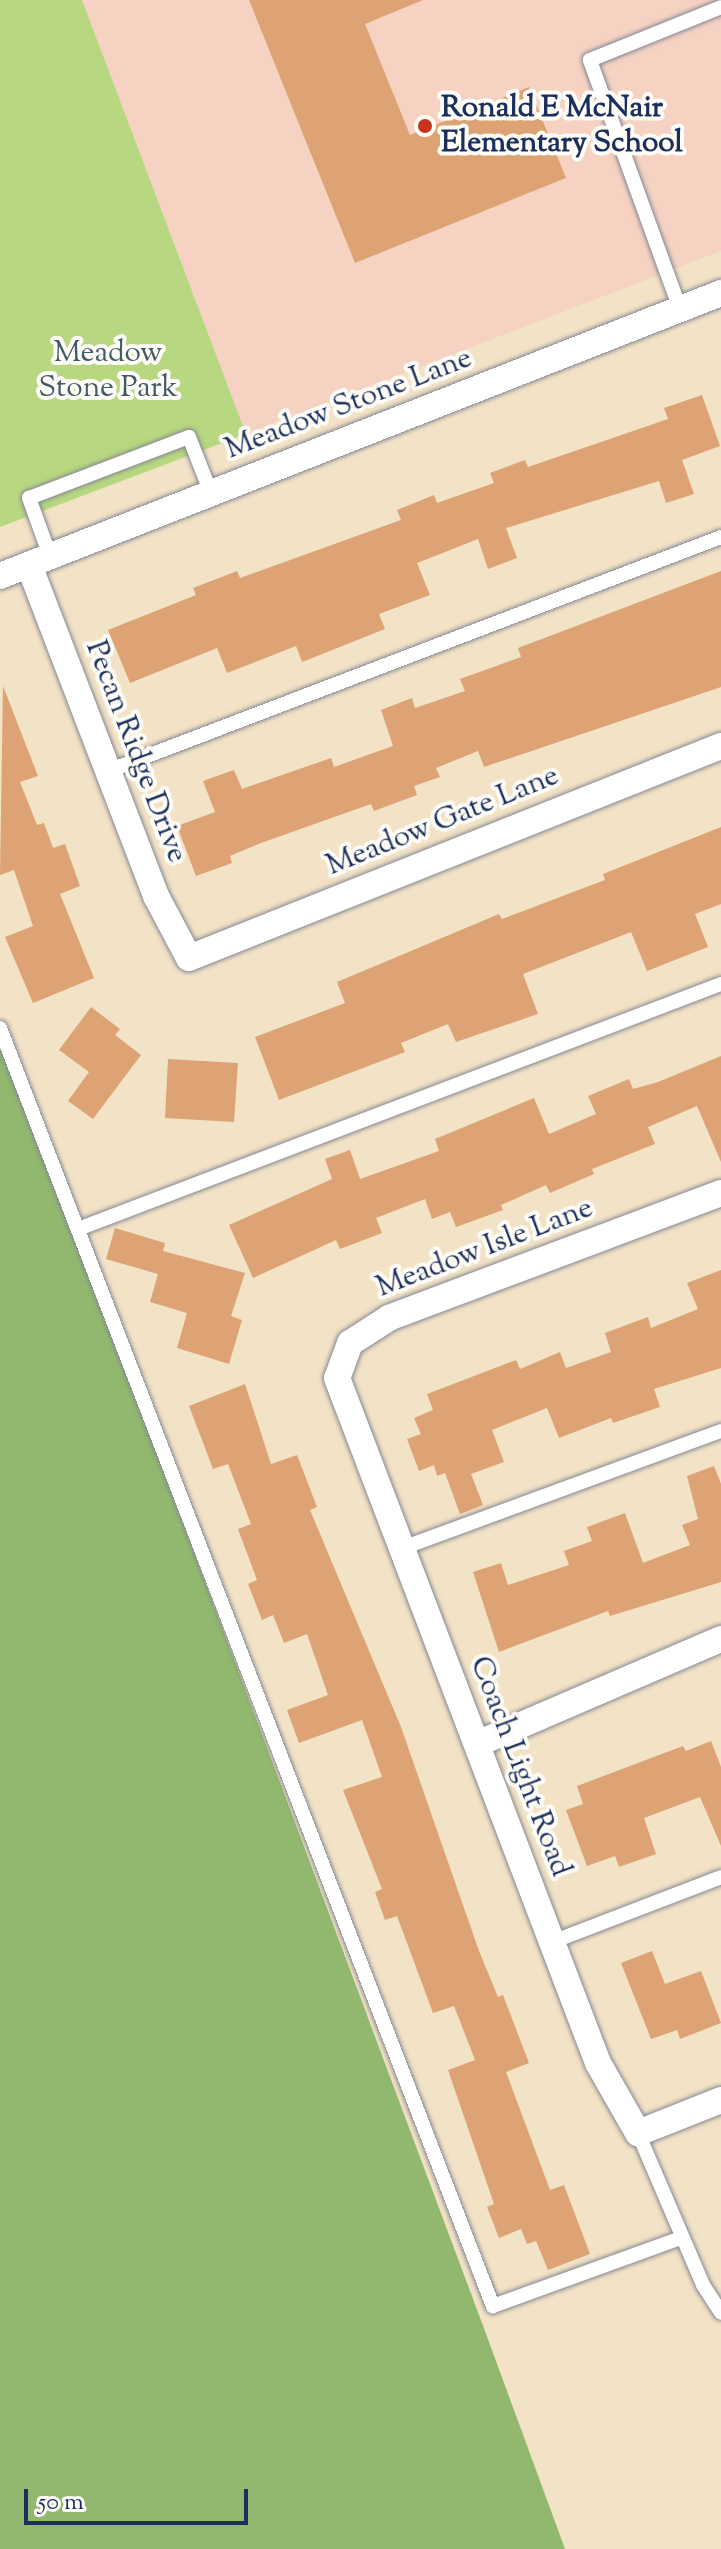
<!DOCTYPE html>
<style>
body{margin:0}
#map{position:relative;width:721px;height:2549px;overflow:hidden;background:#f2e2c6;font-family:"Sorts Mill Goudy",serif}
div>[style]{position:absolute}
.built>*{inset:0;background:#f6d2c3}
.green>*{inset:0;background:#b7d880}
.forest>*{inset:0;background:#91b86e}
.building>*{inset:0;background:#dda374}
.roads{filter:drop-shadow(0 0 2px #868892) drop-shadow(0 0 2px #868892)}
.service>*{height:14px;margin:-7px;padding:0 7px;transform-origin:7px;border-radius:7px;background:#fff}
.minor>*{height:26px;margin:-13px;padding:0 13px;transform-origin:13px;border-radius:13px;background:#fff}
.dots>*{width:22px;height:22px;translate:-50% -50%;box-sizing:border-box;border:4px solid #fdfcf7;border-radius:50%}
span{translate:-50% -50%;white-space:nowrap;text-align:center;line-height:1.15;-webkit-text-stroke:8px #fdfcf7;paint-order:stroke}
.poi-label{font-size:30px;color:#1b2f5e;font-weight:700}
.left{translate:0 -50%;text-align:left}
.park-label{font-size:30px;color:#425966}
.street-label{font-size:30px;color:#1b2f5e}
.scale{position:absolute;left:24px;top:2489px;width:224px;height:36px;box-sizing:border-box;border:4px solid #1b2f5e;border-top:0;padding-left:10px;font-size:24px;line-height:28px;white-space:nowrap;color:#1b2f5e;-webkit-text-stroke:6px #fdfcf7;paint-order:stroke}
</style>
<div id="map">
<div class="built">
<div style="clip-path:polygon(82px 0,721px 0,721px 251px,246px 434px)"></div>
</div>
<div class="green">
<div style="clip-path:polygon(0 0,82px 0,246px 434px,0 527px)"></div>
</div>
<div class="forest">
<div style="clip-path:polygon(0 1033px,482px 2323px,565px 2549px,0 2549px)"></div>
</div>
<div class="building">
<div style="clip-path:polygon(249px 0,423px 0,365px 24px,410px 135px,529px 87px,566px 178px,355px 263px)"></div>
<div style="clip-path:polygon(702px 395px,720px 446px,682px 460px,694px 494px,666px 503px,659px 481px,506px 528px,517px 558px,488px 569px,478px 539px,417px 563px,430px 595px,379px 614px,385px 629px,302px 662px,296px 646px,227px 673px,217px 648px,130px 683px,108px 630px,196px 595px,193px 588px,237px 571px,240px 578px,401px 520px,397px 510px,434px 495px,437px 503px,494px 483px,490px 473px,525px 460px,528px 467px,668px 419px,664px 408px)"></div>
<div style="clip-path:polygon(721px 571px,721px 687px,484px 767px,478px 751px,436px 768px,440px 777px,414px 786px,417px 795px,374px 811px,371px 804px,261px 843px,230px 856px,232px 863px,196px 876px,177px 826px,215px 812px,203px 781px,234px 770px,242px 789px,331px 758px,334px 767px,393px 746px,381px 710px,412px 698px,415px 708px,465px 691px,460px 679px,521px 657px,518px 648px)"></div>
<div style="clip-path:polygon(3px 686px,38px 776px,20px 782px,37px 825px,44px 823px,53px 848px,65px 844px,80px 886px,60px 894px,94px 978px,33px 1003px,5px 937px,33px 926px,14px 870px,0 875px)"></div>
<div style="clip-path:polygon(721px 827px,721px 904px,695px 914px,708px 947px,647px 971px,631px 932px,523px 974px,538px 1014px,456px 1042px,448px 1024px,401px 1043px,405px 1052px,279px 1100px,255px 1037px,345px 1003px,337px 982px,499px 914px,502px 919px,605px 880px,603px 874px)"></div>
<div style="clip-path:polygon(91px 1007px,120px 1029px,115px 1035px,141px 1055px,93px 1119px,68px 1101px,89px 1072px,59px 1050px)"></div>
<div style="clip-path:polygon(721px 1056px,721px 1162px,697px 1106px,648px 1127px,655px 1144px,592px 1169px,594px 1174px,550px 1193px,546px 1185px,501px 1205px,503px 1210px,456px 1227px,450px 1212px,432px 1219px,425px 1199px,376px 1218px,382px 1233px,340px 1249px,336px 1240px,253px 1278px,229px 1225px,332px 1179px,325px 1159px,350px 1150px,360px 1179px,439px 1151px,435px 1139px,534px 1098px,549px 1134px,596px 1114px,588px 1096px,629px 1079px,633px 1089px,658px 1082px)"></div>
<div style="clip-path:polygon(168px 1059px,238px 1063px,234px 1122px,165px 1118px)"></div>
<div style="clip-path:polygon(115px 1228px,165px 1243px,163px 1251px,245px 1273px,231px 1316px,242px 1320px,229px 1364px,177px 1348px,187px 1313px,150px 1302px,158px 1274px,106px 1259px)"></div>
<div style="clip-path:polygon(721px 1270px,721px 1368px,654px 1389px,660px 1407px,613px 1423px,611px 1418px,559px 1438px,547px 1408px,492px 1430px,504px 1462px,471px 1474px,483px 1505px,460px 1514px,445px 1473px,437px 1476px,434px 1465px,419px 1471px,407px 1439px,421px 1434px,414px 1418px,433px 1410px,427px 1394px,516px 1360px,520px 1369px,560px 1352px,566px 1368px,611px 1352px,605px 1333px,648px 1317px,651px 1328px,698px 1309px,687px 1283px)"></div>
<div style="clip-path:polygon(245px 1384px,271px 1464px,297px 1455px,317px 1507px,310px 1510px,401px 1727px,479px 1951px,498px 1997px,503px 1995px,529px 2063px,506px 2072px,550px 2190px,564px 2185px,590px 2254px,548px 2270px,536px 2241px,527px 2244px,521px 2229px,499px 2238px,487px 2207px,494px 2204px,448px 2070px,475px 2060px,454px 2006px,433px 2013px,397px 1916px,385px 1920px,375px 1892px,382px 1889px,343px 1790px,382px 1777px,362px 1720px,299px 1743px,287px 1710px,328px 1695px,307px 1634px,284px 1643px,273px 1615px,262px 1620px,248px 1584px,257px 1580px,238px 1529px,251px 1524px,228px 1464px,213px 1469px,189px 1406px)"></div>
<div style="clip-path:polygon(714px 1466px,721px 1484px,721px 1582px,610px 1616px,608px 1611px,499px 1652px,473px 1572px,501px 1563px,508px 1585px,569px 1565px,564px 1551px,592px 1541px,587px 1527px,625px 1513px,643px 1563px,690px 1545px,682px 1525px,698px 1519px,687px 1476px)"></div>
<div style="clip-path:polygon(711px 1741px,721px 1767px,721px 1846px,700px 1797px,644px 1818px,656px 1854px,619px 1867px,615px 1856px,587px 1866px,566px 1810px,583px 1804px,577px 1786px,683px 1746px,686px 1751px)"></div>
<div style="clip-path:polygon(652px 1951px,665px 1984px,701px 1971px,721px 2023px,680px 2039px,677px 2030px,651px 2039px,621px 1963px)"></div>
</div>
<div class="roads">
<div class="service">
<div style="left:680px;top:309px;width:265px;rotate:-109.9deg"></div>
<div style="left:590px;top:60px;width:141px;rotate:-22deg"></div>
<div style="left:50px;top:556px;width:62px;rotate:-109.9deg"></div>
<div style="left:29px;top:498px;width:171px;rotate:-20.9deg"></div>
<div style="left:189px;top:437px;width:60px;rotate:68.6deg"></div>
<div style="left:108px;top:771px;width:656px;rotate:-20.89deg"></div>
<div style="left:0;top:1028px;width:1370px;rotate:68.91deg"></div>
<div style="left:493px;top:2306px;width:200px;rotate:-19.9deg"></div>
<div style="left:78px;top:1229px;width:688px;rotate:-20.86deg"></div>
<div style="left:400px;top:1549px;width:342px;rotate:-20.2deg"></div>
<div style="left:552px;top:1942px;width:181px;rotate:-21deg"></div>
<div style="left:638px;top:2133px;width:165px;rotate:66.8deg"></div>
<div style="left:703px;top:2285px;width:33px;rotate:57deg"></div>
</div>
<div class="minor">
<div style="left:29px;top:565px;width:355px;rotate:69deg"></div>
<div style="left:156px;top:896px;width:70px;rotate:62deg"></div>
<div style="left:189px;top:958px;width:573px;rotate:-21.73deg"></div>
<div style="left:0;top:576px;width:775px;rotate:-21.43deg"></div>
<div style="left:721px;top:1193px;width:355px;rotate:159.4deg"></div>
<div style="left:389px;top:1318px;width:46px;rotate:147.3deg"></div>
<div style="left:350px;top:1343px;width:37px;rotate:110deg"></div>
<div style="left:337px;top:1378px;width:733px;rotate:69.14deg"></div>
<div style="left:598px;top:2063px;width:81px;rotate:60.3deg"></div>
<div style="left:638px;top:2133px;width:89px;rotate:-21.7deg"></div>
<div style="left:477px;top:1744px;width:266px;rotate:-23.3deg"></div>
</div>
</div>
<div class="dots">
<div style="left:425px;top:126px;background:#c8321e"></div>
</div>
<div class="poi-label">
<span class="left" style="left:441px;top:126px">Ronald E McNair<br>Elementary School</span>
</div>
<div class="park-label">
<span style="left:108px;top:371px">Meadow<br>Stone Park</span>
</div>
<div class="street-label">
<span style="left:349px;top:405px;rotate:-21deg">Meadow Stone Lane</span>
<span style="left:135px;top:752px;rotate:69deg">Pecan Ridge Drive</span>
<span style="left:443px;top:822px;rotate:-22deg">Meadow Gate Lane</span>
<span style="left:485px;top:1249px;rotate:-21deg">Meadow Isle Lane</span>
<span style="left:519px;top:1767px;rotate:69deg">Coach Light Road</span>
</div>
<div class="scale">50 m</div>
</div>
